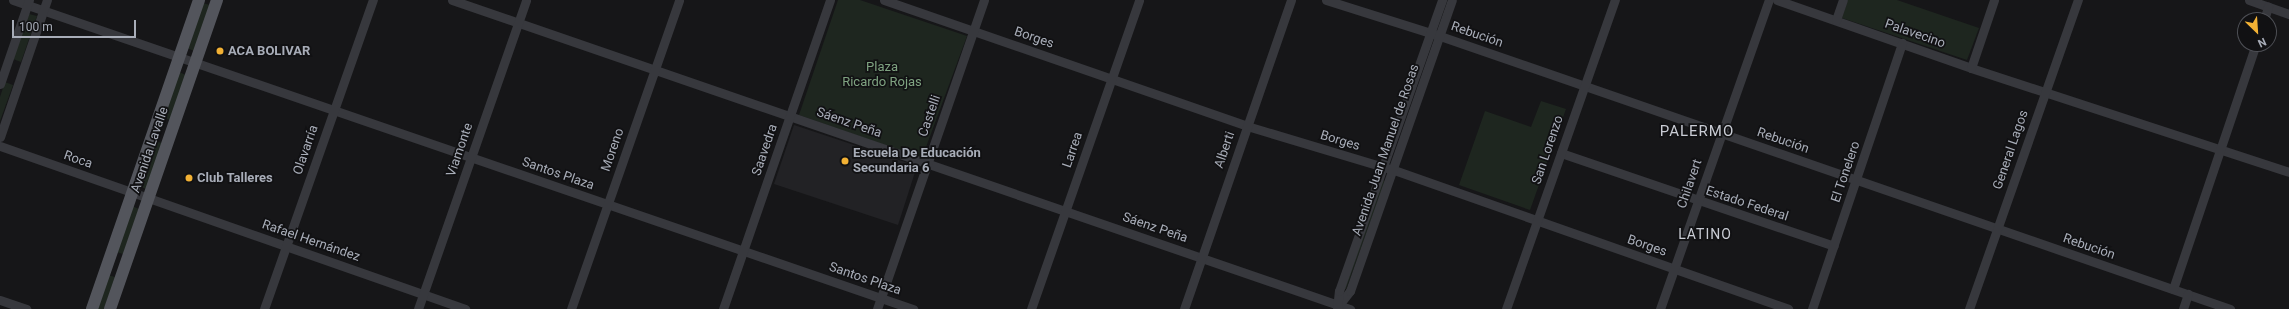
<!DOCTYPE html>
<meta charset="utf-8">
<style>
body{margin:0}
#map{position:relative;width:2289px;height:309px;overflow:hidden;background:#161618;font-family:Roboto,sans-serif}
div>[style]{position:absolute}
.built>*{inset:0;background:#222225}
.green>*{inset:0;background:#1e261f}
.minor>*{height:9px;margin:-4.5px;padding:0 4.5px;transform-origin:4.5px;border-radius:4.5px;background:#37383d}
.major>*{height:12px;margin:-6px;padding:0 6px;transform-origin:6px;border-radius:6px;background:#53555c}
.dots>*{width:11px;height:11px;translate:-50% -50%;box-sizing:border-box;border:2px solid #111113;border-radius:50%}
span{translate:-50% -50%;white-space:nowrap;text-align:center;line-height:1.15;-webkit-text-stroke:3.5px #111113;paint-order:stroke}
.street-label{font-size:13px;color:#a8adb8}
.poi-label{font-size:13px;color:#a8adb8;font-weight:700}
.left{translate:0 -50%;text-align:left}
.park-label{font-size:13px;color:#7fa381}
.neighbourhood-label{font-size:14px;color:#c9ccd4;letter-spacing:1px}
.quarter-label{font-size:15px;color:#c9ccd4;letter-spacing:1px}
.north{position:absolute;left:2237px;top:12px;width:40px;height:40px;box-sizing:border-box;background:#111113;border:1px solid #4d4f55;border-radius:50%;rotate:155deg;font-size:11px;font-weight:700;line-height:16px;text-align:center;color:#a8adb8}
.north::after{content:'';display:block;margin:auto;width:14px;height:18px;background:#f2b134;clip-path:polygon(50% 0,100% 100%,50% 72%,0 100%)}
.scale{position:absolute;left:12px;top:20px;width:124px;height:18px;box-sizing:border-box;border:2px solid #a8adb8;border-top:0;padding-left:5px;font-size:12px;line-height:14px;white-space:nowrap;color:#a8adb8;-webkit-text-stroke:3px #111113;paint-order:stroke}
</style>
<div id="map">
<div class="built">
<div style="clip-path:polygon(794px 125px,917px 166px,898px 225px,774px 184px)"></div>
</div>
<div class="green">
<div style="clip-path:polygon(838px 0,860px 0,967px 36px,922px 158px,799px 115px)"></div>
<div style="clip-path:polygon(1848px 0,1897px 0,1979px 28px,1967px 60px,1842px 18px)"></div>
<div style="clip-path:polygon(203px 3px,210px 5px,194px 51px,187px 48px)"></div>
<div style="clip-path:polygon(29px 14px,37px 16px,21px 62px,13px 59px)"></div>
<div style="clip-path:polygon(179px 72px,186px 75px,170px 120px,163px 118px)"></div>
<div style="clip-path:polygon(5px 82px,13px 85px,0 121px,0 97px)"></div>
<div style="clip-path:polygon(1541px 101px,1566px 109px,1530px 210px,1459px 185px,1485px 111px,1531px 127px)"></div>
<div style="clip-path:polygon(155px 141px,162px 143px,146px 189px,139px 186px)"></div>
<div style="clip-path:polygon(1382px 180px,1385px 181px,1346px 289px,1344px 289px)"></div>
<div style="clip-path:polygon(132px 206px,139px 209px,123px 254px,116px 252px)"></div>
<div style="clip-path:polygon(108px 275px,115px 277px,104px 309px,96px 309px)"></div>
</div>
<div class="minor">
<div style="left:13px;top:0;width:952px;rotate:18.95deg"></div>
<div style="left:452px;top:0;width:950px;rotate:18.99deg"></div>
<div style="left:884px;top:0;width:384px;rotate:19.1deg"></div>
<div style="left:1247px;top:126px;width:153px;rotate:16.7deg"></div>
<div style="left:1394px;top:170px;width:418px;rotate:19.4deg"></div>
<div style="left:1326px;top:0;width:120px;rotate:17.5deg"></div>
<div style="left:1440px;top:36px;width:836px;rotate:19.06deg"></div>
<div style="left:1777px;top:0;width:206px;rotate:19.3deg"></div>
<div style="left:1971px;top:68px;width:335px;rotate:18.1deg"></div>
<div style="left:2249px;top:0;width:42px;rotate:19.3deg"></div>
<div style="left:1836px;top:20px;width:21px;rotate:-71deg"></div>
<div style="left:2264px;top:20px;width:14px;rotate:-73deg"></div>
<div style="left:1971px;top:68px;width:72px;rotate:-71.3deg"></div>
<div style="left:0;top:84px;width:89px;rotate:-71deg"></div>
<div style="left:0;top:137px;width:145px;rotate:-71.1deg"></div>
<div style="left:0;top:146px;width:493px;rotate:19.3deg"></div>
<div style="left:1561px;top:153px;width:288px;rotate:18.8deg"></div>
<div style="left:2173px;top:289px;width:259px;rotate:-71.3deg"></div>
<div style="left:0;top:300px;width:28px;rotate:19deg"></div>
<div style="left:1339px;top:305px;width:18px;rotate:-52deg"></div>
<div style="left:1350px;top:291px;width:308px;rotate:-70.7deg"></div>
<div style="left:264px;top:309px;width:328px;rotate:-70.6deg"></div>
<div style="left:418px;top:309px;width:327px;rotate:-70.7deg"></div>
<div style="left:571px;top:309px;width:327px;rotate:-70.7deg"></div>
<div style="left:723px;top:309px;width:327px;rotate:-70.9deg"></div>
<div style="left:877px;top:309px;width:327px;rotate:-70.9deg"></div>
<div style="left:1031px;top:309px;width:327px;rotate:-70.7deg"></div>
<div style="left:1184px;top:309px;width:327px;rotate:-70.9deg"></div>
<div style="left:1337px;top:309px;width:18px;rotate:-84deg"></div>
<div style="left:1339px;top:291px;width:309px;rotate:-70.5deg"></div>
<div style="left:1506px;top:309px;width:328px;rotate:-70.6deg"></div>
<div style="left:1660px;top:309px;width:328px;rotate:-70.6deg"></div>
<div style="left:1812px;top:309px;width:281px;rotate:-71.3deg"></div>
<div style="left:1969px;top:309px;width:328px;rotate:-70.6deg"></div>
<div style="left:2183px;top:309px;width:16px;rotate:-72deg"></div>
</div>
<div class="major">
<div style="left:92px;top:309px;width:327px;rotate:-70.9deg"></div>
<div style="left:110px;top:309px;width:327px;rotate:-70.9deg"></div>
</div>
<div class="dots">
<div style="left:220px;top:51px;background:#f2b134"></div>
<div style="left:845px;top:161px;background:#f2b134"></div>
<div style="left:189px;top:178px;background:#f2b134"></div>
</div>
<div class="street-label">
<span style="left:1915px;top:34px;rotate:19deg">Palavecino</span>
<span style="left:1477px;top:35px;rotate:19deg">Rebución</span>
<span style="left:1034px;top:38px;rotate:19deg">Borges</span>
<span style="left:930px;top:116px;rotate:-71deg">Castelli</span>
<span style="left:849px;top:123px;rotate:19deg">Sáenz Peña</span>
<span style="left:1340px;top:141px;rotate:17deg">Borges</span>
<span style="left:1783px;top:141px;rotate:19deg">Rebución</span>
<span style="left:150px;top:150px;rotate:-71deg">Avenida Lavalle</span>
<span style="left:306px;top:150px;rotate:-71deg">Olavarría</span>
<span style="left:460px;top:150px;rotate:-71deg">Viamonte</span>
<span style="left:613px;top:150px;rotate:-71deg">Moreno</span>
<span style="left:765px;top:150px;rotate:-71deg">Saavedra</span>
<span style="left:1073px;top:150px;rotate:-71deg">Larrea</span>
<span style="left:1225px;top:150px;rotate:-71deg">Alberti</span>
<span style="left:1386px;top:150px;rotate:-71deg">Avenida Juan Manuel de Rosas</span>
<span style="left:1548px;top:150px;rotate:-71deg">San Lorenzo</span>
<span style="left:2011px;top:150px;rotate:-71deg">General Lagos</span>
<span style="left:78px;top:160px;rotate:19deg">Roca</span>
<span style="left:1846px;top:172px;rotate:-71deg">El Tonelero</span>
<span style="left:558px;top:174px;rotate:19deg">Santos Plaza</span>
<span style="left:1690px;top:184px;rotate:-71deg">Chilavert</span>
<span style="left:1747px;top:204px;rotate:18deg">Estado Federal</span>
<span style="left:1155px;top:228px;rotate:19deg">Sáenz Peña</span>
<span style="left:311px;top:241px;rotate:19deg">Rafael Hernández</span>
<span style="left:1647px;top:246px;rotate:19deg">Borges</span>
<span style="left:2089px;top:247px;rotate:19deg">Rebución</span>
<span style="left:865px;top:279px;rotate:19deg">Santos Plaza</span>
</div>
<div class="poi-label">
<span class="left" style="left:228px;top:51px">ACA BOLIVAR</span>
<span class="left" style="left:853px;top:161px">Escuela De Educación<br>Secundaria 6</span>
<span class="left" style="left:197px;top:178px">Club Talleres</span>
</div>
<div class="park-label">
<span style="left:882px;top:75px">Plaza<br>Ricardo Rojas</span>
</div>
<div class="neighbourhood-label">
<span style="left:1705px;top:234px">LATINO</span>
</div>
<div class="quarter-label">
<span style="left:1697px;top:132px">PALERMO</span>
</div>
<div class="north">N</div>
<div class="scale">100 m</div>
</div>
